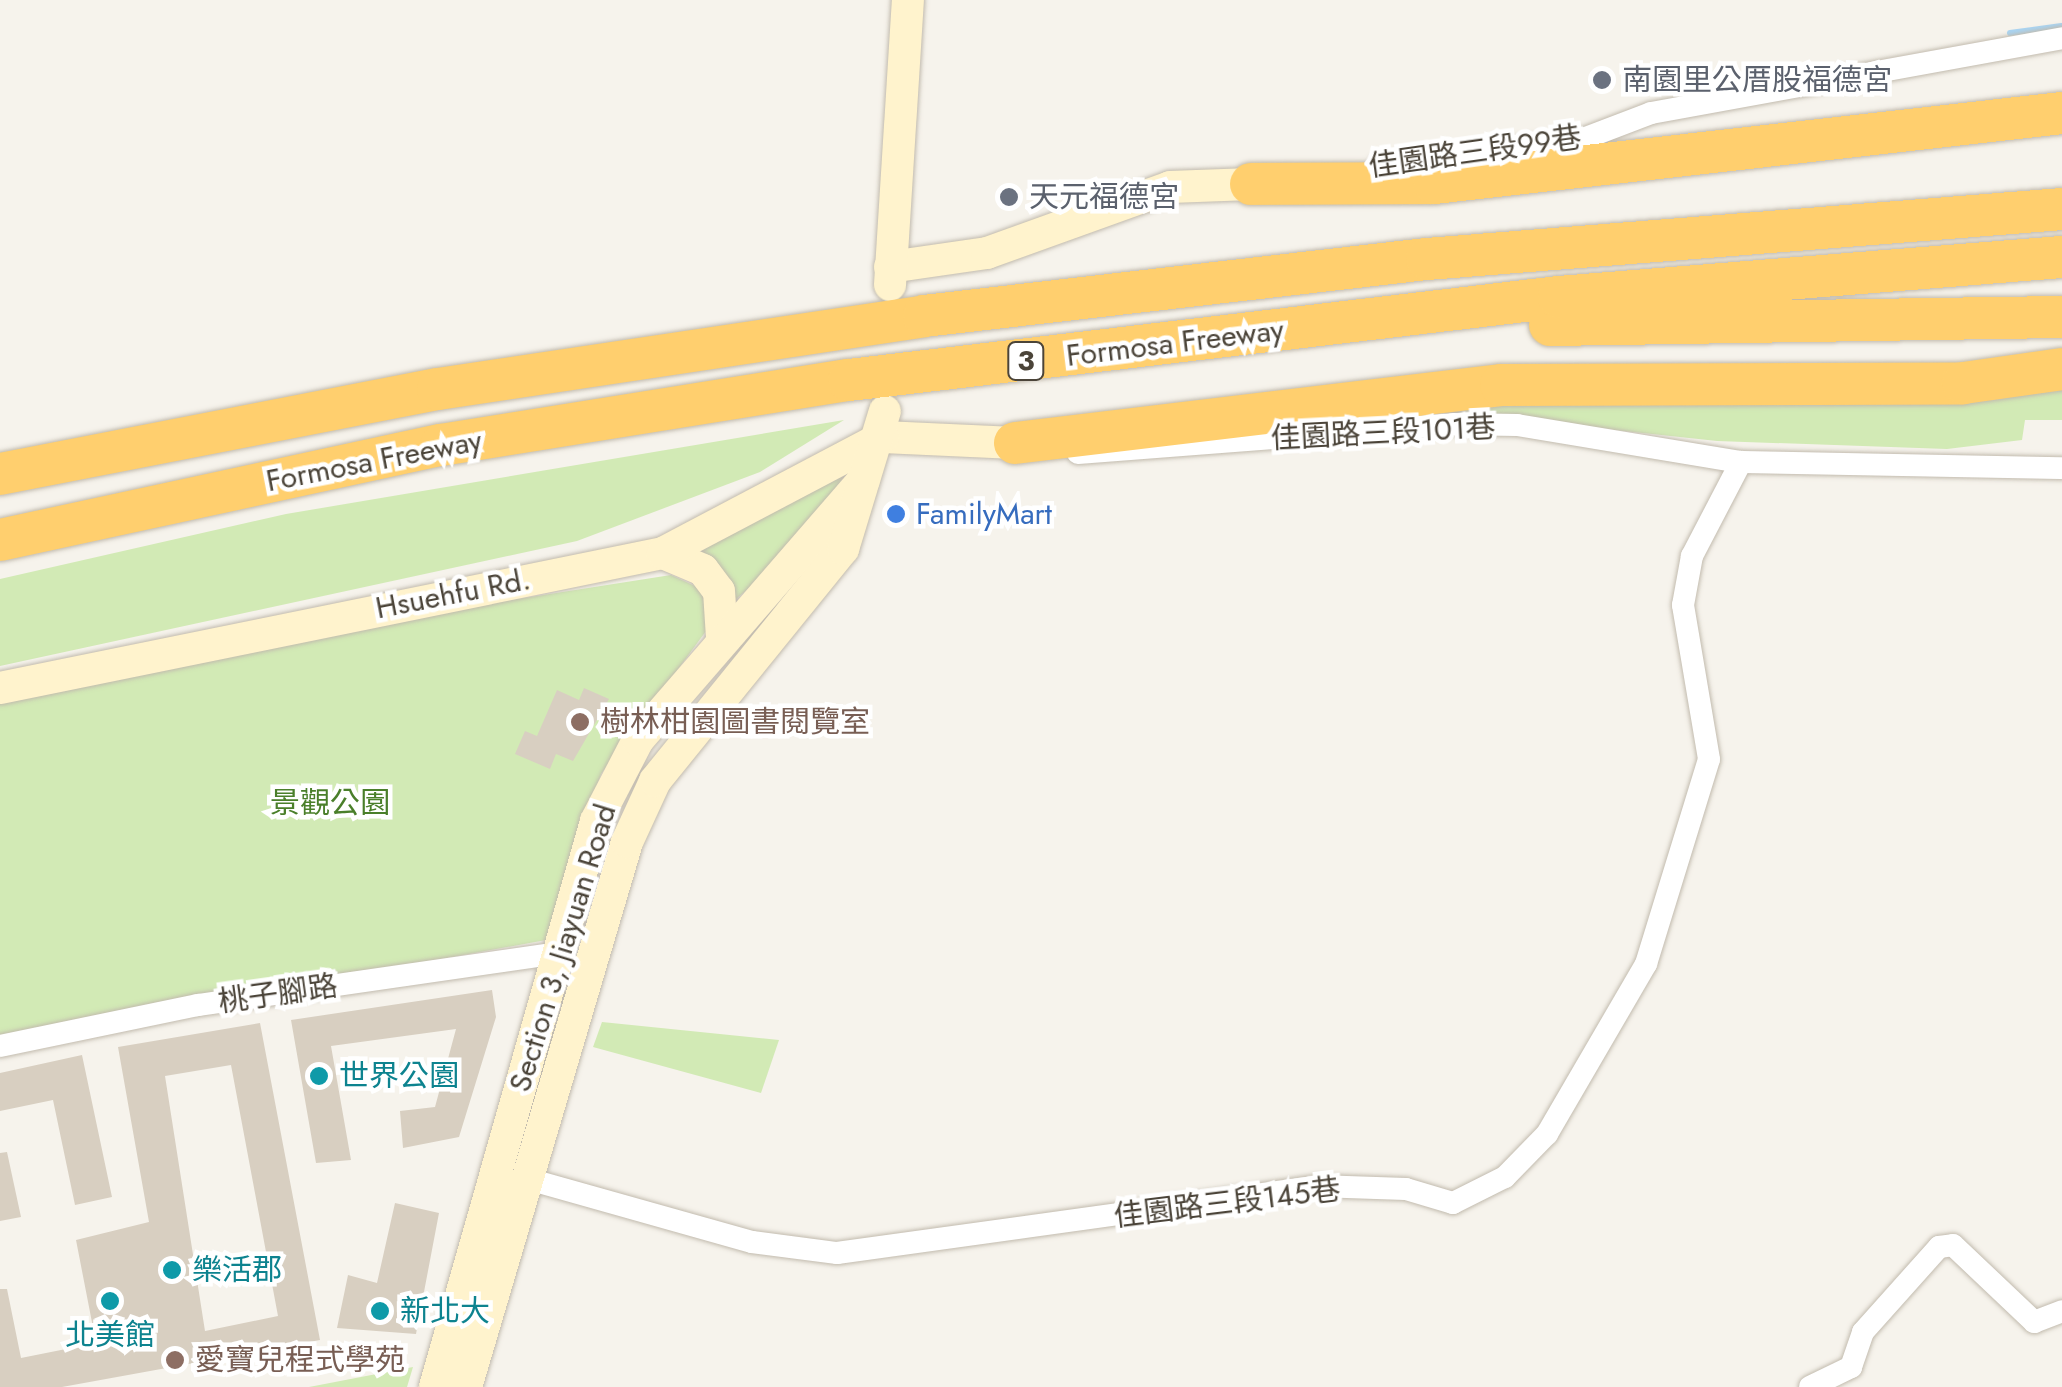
<!DOCTYPE html>
<meta charset="utf-8">
<style>
body{margin:0}
#map{position:relative;width:2062px;height:1387px;overflow:hidden;background:#f6f3ec;font-family:Jost,"Noto Sans TC",sans-serif}
div>[style]{position:absolute}
.green>*{inset:0;background:#d2eab5}
.stream>*{height:6px;margin:-3px;padding:0 3px;transform-origin:3px;border-radius:3px;background:#a9d4f2}
.building>*{inset:0;background:#d8cfc1}
.roads{filter:drop-shadow(0 0 2px #c2bbae) drop-shadow(0 0 2px #c2bbae)}
.street>*{height:22px;margin:-11px;padding:0 11px;transform-origin:11px;border-radius:11px;background:#fff}
.secondary>*{height:32px;margin:-16px;padding:0 16px;transform-origin:16px;border-radius:16px;background:#fff3cd}
.highway>*{height:42px;margin:-21px;padding:0 21px;transform-origin:21px;border-radius:21px;background:#ffcf6e}
.dots>*{width:28px;height:28px;translate:-50% -50%;box-sizing:border-box;border:5px solid #fff;border-radius:50%}
span{translate:-50% -50%;white-space:nowrap;text-align:center;line-height:1.15;-webkit-text-stroke:9px #fff;paint-order:stroke}
.shield-label span{padding:2px 8px;background:#fff;border:2px solid;border-radius:8px;-webkit-text-stroke-width:0}
.shield-label{font-size:28px;color:#4b4439;font-weight:700}
.worship-label{font-size:30px;color:#5b616d}
.left{translate:0 -50%;text-align:left}
.street-label{font-size:30px;color:#4b4439}
.shop-label{font-size:30px;color:#366cbe}
.education-label{font-size:30px;color:#785e54}
.park-label{font-size:30px;color:#4a7f2a}
.culture-label{font-size:30px;color:#0d838f}
</style>
<div id="map">
<div class="green">
<div style="clip-path:polygon(2062px 384px,2062px 420px,2025px 420px,2022px 440px,1947px 449px,1717px 441px,1421px 409px)"></div>
<div style="clip-path:polygon(844px 420px,760px 472px,577px 541px,0 666px,0 579px,286px 514px)"></div>
<div style="clip-path:polygon(843px 476px,817px 532px,736px 599px,695px 552px)"></div>
<div style="clip-path:polygon(671px 575px,706px 591px,709px 627px,601px 774px,546px 940px,0 1039px,0 699px,295px 634px)"></div>
<div style="clip-path:polygon(602px 1022px,779px 1040px,761px 1093px,593px 1047px)"></div>
<div style="clip-path:polygon(413px 1367px,407px 1387px,309px 1387px)"></div>
</div>
<div class="stream">
<div style="left:2010px;top:33px;width:52px;rotate:-7.7deg"></div>
</div>
<div class="building">
<div style="clip-path:polygon(584px 688px,609px 699px,573px 761px,556px 754px,550px 769px,515px 754px,525px 731px,537px 736px,557px 690px,579px 700px)"></div>
<div style="clip-path:polygon(492px 990px,496px 1017px,459px 1137px,403px 1148px,400px 1111px,435px 1107px,456px 1029px,331px 1046px,351px 1160px,316px 1163px,291px 1020px)"></div>
<div style="clip-path:polygon(evenodd,260px 1023px,320px 1340px,62px 1387px,0 1387px,0 1289px,7px 1289px,21px 1358px,96px 1343px,76px 1240px,149px 1222px,118px 1047px,260px 1023px,231px 1065px,278px 1316px,205px 1331px,165px 1076px,231px 1065px)"></div>
<div style="clip-path:polygon(82px 1055px,112px 1197px,75px 1205px,53px 1100px,0 1111px,0 1073px)"></div>
<div style="clip-path:polygon(7px 1152px,21px 1217px,0 1221px,0 1153px)"></div>
<div style="clip-path:polygon(395px 1203px,439px 1213px,416px 1334px,337px 1328px,348px 1275px,377px 1283px)"></div>
</div>
<div class="roads">
<div class="street">
<div style="left:1379px;top:166px;width:206px;rotate:-7.5deg"></div>
<div style="left:1583px;top:139px;width:73px;rotate:-20.9deg"></div>
<div style="left:1651px;top:113px;width:418px;rotate:-10.3deg"></div>
<div style="left:1078px;top:453px;width:376px;rotate:-4.4deg"></div>
<div style="left:1453px;top:424px;width:64px;rotate:0.9deg"></div>
<div style="left:1517px;top:425px;width:227px;rotate:9.4deg"></div>
<div style="left:1741px;top:462px;width:321px;rotate:1.1deg"></div>
<div style="left:0;top:1046px;width:202px;rotate:-11.7deg"></div>
<div style="left:198px;top:1005px;width:363px;rotate:-8.2deg"></div>
<div style="left:528px;top:1179px;width:233px;rotate:15.7deg"></div>
<div style="left:752px;top:1242px;width:86px;rotate:7.4deg"></div>
<div style="left:837px;top:1253px;width:485px;rotate:-7.9deg"></div>
<div style="left:1317px;top:1186px;width:89px;rotate:1.9deg"></div>
<div style="left:1406px;top:1189px;width:49px;rotate:16.6deg"></div>
<div style="left:1453px;top:1203px;width:58px;rotate:-26.6deg"></div>
<div style="left:1505px;top:1177px;width:60px;rotate:-45.7deg"></div>
<div style="left:1547px;top:1134px;width:197px;rotate:-59.8deg"></div>
<div style="left:1646px;top:964px;width:214px;rotate:-72.9deg"></div>
<div style="left:1709px;top:759px;width:156px;rotate:-99.6deg"></div>
<div style="left:1683px;top:605px;width:50px;rotate:-79.6deg"></div>
<div style="left:1692px;top:556px;width:106px;rotate:-62.5deg"></div>
<div style="left:1810px;top:1387px;width:46px;rotate:-26deg"></div>
<div style="left:1851px;top:1367px;width:37px;rotate:-71deg"></div>
<div style="left:1863px;top:1332px;width:114px;rotate:-48.2deg"></div>
<div style="left:1939px;top:1247px;width:14px;rotate:-8deg"></div>
<div style="left:1953px;top:1245px;width:112px;rotate:43.5deg"></div>
<div style="left:2034px;top:1322px;width:30px;rotate:-21deg"></div>
</div>
<div class="secondary">
<div style="left:890px;top:267px;width:98px;rotate:-8.2deg"></div>
<div style="left:987px;top:253px;width:195px;rotate:-19.8deg"></div>
<div style="left:1170px;top:187px;width:81px;rotate:-2.1deg"></div>
<div style="left:890px;top:285px;width:286px;rotate:-86.4deg"></div>
<div style="left:883px;top:437px;width:132px;rotate:2.6deg"></div>
<div style="left:663px;top:553px;width:43px;rotate:23deg"></div>
<div style="left:703px;top:570px;width:26px;rotate:53deg"></div>
<div style="left:719px;top:591px;width:47px;rotate:86.3deg"></div>
<div style="left:0;top:688px;width:677px;rotate:-11.51deg"></div>
<div style="left:663px;top:553px;width:249px;rotate:-27.8deg"></div>
<div style="left:435px;top:1387px;width:588px;rotate:-74.12deg"></div>
<div style="left:596px;top:821px;width:91px;rotate:-62.6deg"></div>
<div style="left:638px;top:740px;width:345px;rotate:-49.1deg"></div>
<div style="left:466px;top:1387px;width:568px;rotate:-73.54deg"></div>
<div style="left:627px;top:842px;width:67px;rotate:-65.3deg"></div>
<div style="left:655px;top:781px;width:299px;rotate:-51deg"></div>
<div style="left:843px;top:549px;width:144px;rotate:-73.1deg"></div>
</div>
<div class="highway">
<div style="left:1251px;top:184px;width:183px;rotate:-0.3deg"></div>
<div style="left:1434px;top:183px;width:632px;rotate:-6.36deg"></div>
<div style="left:1550px;top:325px;width:512px;rotate:-0.9deg"></div>
<div style="left:1015px;top:443px;width:489px;rotate:-6.8deg"></div>
<div style="left:1501px;top:385px;width:462px;rotate:-0.2deg"></div>
<div style="left:1963px;top:383px;width:100px;rotate:-8deg"></div>
<div style="left:0;top:474px;width:446px;rotate:-11deg"></div>
<div style="left:438px;top:389px;width:491px;rotate:-8.5deg"></div>
<div style="left:924px;top:316px;width:506px;rotate:-6.47deg"></div>
<div style="left:1427px;top:259px;width:637px;rotate:-4.5deg"></div>
<div style="left:0;top:540px;width:451px;rotate:-12.2deg"></div>
<div style="left:441px;top:445px;width:413px;rotate:-9.1deg"></div>
<div style="left:849px;top:380px;width:715px;rotate:-6.67deg"></div>
<div style="left:1559px;top:297px;width:505px;rotate:-4.55deg"></div>
</div>
</div>
<div class="dots">
<div style="left:1602px;top:80px;background:#6b7280"></div>
<div style="left:1009px;top:197px;background:#6b7280"></div>
<div style="left:896px;top:514px;background:#3f7fe0"></div>
<div style="left:580px;top:722px;background:#8d6e63"></div>
<div style="left:319px;top:1076px;background:#0f9aa8"></div>
<div style="left:172px;top:1270px;background:#0f9aa8"></div>
<div style="left:110px;top:1301px;background:#0f9aa8"></div>
<div style="left:380px;top:1311px;background:#0f9aa8"></div>
<div style="left:175px;top:1360px;background:#8d6e63"></div>
</div>
<div class="shield-label">
<span style="left:1026px;top:361px">3</span>
</div>
<div class="worship-label">
<span class="left" style="left:1622px;top:80px">南園里公厝股福德宮</span>
<span class="left" style="left:1029px;top:197px">天元福德宮</span>
</div>
<div class="street-label">
<span style="left:1475px;top:152px;rotate:-8deg">佳園路三段99巷</span>
<span style="left:1175px;top:343px;rotate:-7deg">Formosa Freeway</span>
<span style="left:1383px;top:433px;rotate:-3deg">佳園路三段101巷</span>
<span style="left:374px;top:461px;rotate:-11deg">Formosa Freeway</span>
<span style="left:453px;top:594px;rotate:-11deg">Hsuehfu Rd.</span>
<span style="left:563px;top:948px;rotate:-73deg">Section 3, Jiayuan Road</span>
<span style="left:278px;top:994px;rotate:-8deg">桃子腳路</span>
<span style="left:1227px;top:1203px;rotate:-7deg">佳園路三段145巷</span>
</div>
<div class="shop-label">
<span class="left" style="left:916px;top:514px">FamilyMart</span>
</div>
<div class="education-label">
<span class="left" style="left:600px;top:722px">樹林柑園圖書閱覽室</span>
<span class="left" style="left:195px;top:1360px">愛寶兒程式學苑</span>
</div>
<div class="park-label">
<span style="left:330px;top:803px">景觀公園</span>
</div>
<div class="culture-label">
<span class="left" style="left:339px;top:1076px">世界公園</span>
<span class="left" style="left:192px;top:1270px">樂活郡</span>
<span class="left" style="left:400px;top:1311px">新北大</span>
<span style="left:110px;top:1335px">北美館</span>
</div>
</div>
